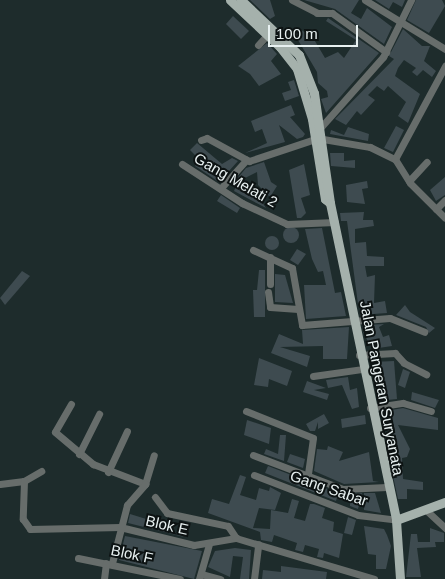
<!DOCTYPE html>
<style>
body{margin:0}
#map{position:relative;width:445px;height:579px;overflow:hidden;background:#1e2c2c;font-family:Helvetica,sans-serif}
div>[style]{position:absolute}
.building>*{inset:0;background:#3e4b50}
.round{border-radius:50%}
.minor>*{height:7px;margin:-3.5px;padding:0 3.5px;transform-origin:3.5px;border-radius:3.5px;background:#676d6b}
.major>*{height:9px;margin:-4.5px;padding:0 4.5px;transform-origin:4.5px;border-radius:4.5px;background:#a5b1ac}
span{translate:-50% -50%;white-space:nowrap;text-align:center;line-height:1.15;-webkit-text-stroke:4px #0d1313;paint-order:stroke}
.street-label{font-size:15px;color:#e8f1f1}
.scale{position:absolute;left:268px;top:25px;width:90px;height:22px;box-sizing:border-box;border:2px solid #e8f1f1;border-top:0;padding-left:6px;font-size:15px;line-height:18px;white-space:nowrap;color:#e8f1f1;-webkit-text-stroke:4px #0d1313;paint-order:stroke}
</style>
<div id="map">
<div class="building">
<div style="clip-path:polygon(250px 0,270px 0,275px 16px,270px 19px)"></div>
<div style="clip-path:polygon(304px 0,359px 0,351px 13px,361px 19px,367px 8px,392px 27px,384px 44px,335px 9px)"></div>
<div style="clip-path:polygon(375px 0,405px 0,402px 7px,393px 2px,389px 9px)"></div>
<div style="clip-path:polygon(416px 0,442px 0,445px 6px,429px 33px,407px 20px)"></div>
<div style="clip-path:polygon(233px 16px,249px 31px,241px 39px,226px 24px)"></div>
<div style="clip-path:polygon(328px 18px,379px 53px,326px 113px,321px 99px,328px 97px,327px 91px,318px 83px,317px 72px,295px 35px,301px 30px,312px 36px,325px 58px,338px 52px,344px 58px,356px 40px,326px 21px)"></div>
<div style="clip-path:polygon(403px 29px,422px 46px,430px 46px,424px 61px,436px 71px,432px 77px,423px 70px,417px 76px,412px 72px,416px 68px,404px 60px,398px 68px,395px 76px,420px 94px,408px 123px,398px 116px,406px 102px,388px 86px,384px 91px,377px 86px,368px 95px,375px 100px,361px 115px,357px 111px,346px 125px,335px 119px,394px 59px,389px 56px)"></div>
<div style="clip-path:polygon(267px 43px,277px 54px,271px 61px,281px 74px,259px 86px,250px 74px,238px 66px)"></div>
<div style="clip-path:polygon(294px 80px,299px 96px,285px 101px,282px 93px,291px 90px,288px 82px)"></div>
<div style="clip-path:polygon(291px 105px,295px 115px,290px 117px,305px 134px,303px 137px,297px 139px,279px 125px,285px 142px,245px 153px,267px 143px,262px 129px,255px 132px,251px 121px)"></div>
<div style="clip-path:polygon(396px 126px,404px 130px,393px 152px,384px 148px)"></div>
<div style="clip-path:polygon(348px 127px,369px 134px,368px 141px,330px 134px,331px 130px,344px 135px)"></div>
<div style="clip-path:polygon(197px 143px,222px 164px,232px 158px,238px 161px,219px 182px,195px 166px,199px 159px,190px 150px)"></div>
<div style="clip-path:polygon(330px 153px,344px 153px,344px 161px,355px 160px,355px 168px,331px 166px)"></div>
<div style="clip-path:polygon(264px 162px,271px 182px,277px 186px,270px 197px,258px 185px,257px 172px,243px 179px,240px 188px,260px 199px,266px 208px,234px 191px,238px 182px,232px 185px,246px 168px)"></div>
<div style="clip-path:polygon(304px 164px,310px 195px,301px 198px,306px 213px,301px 218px,297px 218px,289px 170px)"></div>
<div style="clip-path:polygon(445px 177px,445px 195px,436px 201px,430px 190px)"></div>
<div style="clip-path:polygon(367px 181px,368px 188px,362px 189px,365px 204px,347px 202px,346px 185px)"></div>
<div style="clip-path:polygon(221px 195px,240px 208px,237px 213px,217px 201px)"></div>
<div style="clip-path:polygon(364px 212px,363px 220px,373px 220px,374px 226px,355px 229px,355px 243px,366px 242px,367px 256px,384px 257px,384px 266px,365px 266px,367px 277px,375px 275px,374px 303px,385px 301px,387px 313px,360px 315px,365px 313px,364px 303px,358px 304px,347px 221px,341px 221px,340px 213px)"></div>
<div class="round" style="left:283px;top:227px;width:16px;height:16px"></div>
<div style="clip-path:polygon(322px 228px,335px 293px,341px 292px,346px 316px,306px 319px,304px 285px,326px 285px,323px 271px,318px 272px,312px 259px,305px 229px)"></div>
<div class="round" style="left:265px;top:236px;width:14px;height:14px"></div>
<div style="clip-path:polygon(297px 249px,306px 254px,298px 265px,290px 260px)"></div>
<div style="clip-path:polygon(259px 270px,265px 270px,265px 317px,254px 317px,253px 290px,257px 290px)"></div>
<div style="clip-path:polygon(22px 271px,30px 276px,5px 305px,0 298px)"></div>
<div style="clip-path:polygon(275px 274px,285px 275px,293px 303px,275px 302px)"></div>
<div style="clip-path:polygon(405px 305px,410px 312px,435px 328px,429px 333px,426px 327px,396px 315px)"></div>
<div style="clip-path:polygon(384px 324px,379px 327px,383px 337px,389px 335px,392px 346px,372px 349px,363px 332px,368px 330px,367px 325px)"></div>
<div style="clip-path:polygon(349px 327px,347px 359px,323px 359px,323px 346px,280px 347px,310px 356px,307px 367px,271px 353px,279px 334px,303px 344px,302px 330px)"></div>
<div style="clip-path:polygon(259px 358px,292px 371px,287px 386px,269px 379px,268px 387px,254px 385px)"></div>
<div style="clip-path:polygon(394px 361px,397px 399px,378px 401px,373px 362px)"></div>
<div style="clip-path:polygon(403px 369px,410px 372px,405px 388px,398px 385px)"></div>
<div style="clip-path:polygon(348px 377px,350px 390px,357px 388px,359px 407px,352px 409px,342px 385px,328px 388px,326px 380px)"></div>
<div style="clip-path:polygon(307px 381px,326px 388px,314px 390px,329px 394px,327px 400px,303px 392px)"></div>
<div style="clip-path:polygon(412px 392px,439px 400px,435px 408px,411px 400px)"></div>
<div style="clip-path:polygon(403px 408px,438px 418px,438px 430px,398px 425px,410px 449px,407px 457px,402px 458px,403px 479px,423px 482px,423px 490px,407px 489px,407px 499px,398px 499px,388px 453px,392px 442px,380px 412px)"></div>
<div style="clip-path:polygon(324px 414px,329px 423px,318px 429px,318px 422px,315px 431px,310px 431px,306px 424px)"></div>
<div style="clip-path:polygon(365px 415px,366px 424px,342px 428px,341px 419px)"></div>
<div style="clip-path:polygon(247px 420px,271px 428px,269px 444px,244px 435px)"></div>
<div style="clip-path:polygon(280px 435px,286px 435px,284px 461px,264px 454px,266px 449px,278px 454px)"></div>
<div style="clip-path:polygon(328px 446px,343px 452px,339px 461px,369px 452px,373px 481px,379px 482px,344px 484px,314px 471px,317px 449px,327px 450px)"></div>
<div style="clip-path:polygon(290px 454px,305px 459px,303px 468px,287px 462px)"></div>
<div style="clip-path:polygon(268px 466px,338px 493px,336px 501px,265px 473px)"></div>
<div style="clip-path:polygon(240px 475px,246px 477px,240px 495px,256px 500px,259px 488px,269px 491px,270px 487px,281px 493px,275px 510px,259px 508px,253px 528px,270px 529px,271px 510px,288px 513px,292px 499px,299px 501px,294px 518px,305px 521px,310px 504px,314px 504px,325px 508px,322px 518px,334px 522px,333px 531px,343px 534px,339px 558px,324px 553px,323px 558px,317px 557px,319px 549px,305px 545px,303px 552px,295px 550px,297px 543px,274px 535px,272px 542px,261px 540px,260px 532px,208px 513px,212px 499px,229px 504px)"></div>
<div style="clip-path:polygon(362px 493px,358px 509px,350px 506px,350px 494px)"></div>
<div style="clip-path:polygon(364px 493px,375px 493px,381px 513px,364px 510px)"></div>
<div style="clip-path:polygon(130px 514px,156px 522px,184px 537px,128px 523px)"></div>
<div style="clip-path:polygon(348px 517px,356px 520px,352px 535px,344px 533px)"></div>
<div style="clip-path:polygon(364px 526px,384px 529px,387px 535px,391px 546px,386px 569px,376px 569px,376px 555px,368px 554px)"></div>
<div style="clip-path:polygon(430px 528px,444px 533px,444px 542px,435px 542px,436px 547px,417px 548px,421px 577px,406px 577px,411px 534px,417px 534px,418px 542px,430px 542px)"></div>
<div style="clip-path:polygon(125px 536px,202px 551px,194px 579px,119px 560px)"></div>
<div style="clip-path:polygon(235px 548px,251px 550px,249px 579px,240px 579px,243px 557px,233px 556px,230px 577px,208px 567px,215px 551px)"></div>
<div style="clip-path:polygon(281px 566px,327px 572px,326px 579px,262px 579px,263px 570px,281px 572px)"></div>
</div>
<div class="minor">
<div style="left:292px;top:0;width:28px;rotate:27deg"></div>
<div style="left:317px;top:13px;width:15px"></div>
<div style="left:332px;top:13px;width:67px;rotate:35.8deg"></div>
<div style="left:365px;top:0;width:94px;rotate:31.5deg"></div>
<div style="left:258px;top:45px;width:13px;rotate:-48deg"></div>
<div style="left:321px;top:127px;width:94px;rotate:-48.5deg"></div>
<div style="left:383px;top:57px;width:64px;rotate:-63.8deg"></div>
<div style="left:323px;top:139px;width:48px;rotate:9.7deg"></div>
<div style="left:370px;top:147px;width:28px;rotate:26deg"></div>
<div style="left:395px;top:159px;width:28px;rotate:58deg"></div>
<div style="left:410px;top:183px;width:49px;rotate:45deg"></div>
<div style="left:201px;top:140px;width:6px;rotate:-18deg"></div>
<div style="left:207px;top:138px;width:48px;rotate:28.7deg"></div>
<div style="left:249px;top:161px;width:70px;rotate:-18.4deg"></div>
<div style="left:395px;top:159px;width:106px;rotate:-61.7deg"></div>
<div style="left:182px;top:164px;width:72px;rotate:33deg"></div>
<div style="left:242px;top:203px;width:50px;rotate:25deg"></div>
<div style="left:287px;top:224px;width:48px;rotate:-2.4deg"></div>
<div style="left:409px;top:181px;width:26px;rotate:-47deg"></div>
<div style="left:221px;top:188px;width:38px;rotate:-48deg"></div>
<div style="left:436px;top:209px;width:13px;rotate:-45deg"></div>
<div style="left:253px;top:250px;width:43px;rotate:24.8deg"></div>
<div style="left:292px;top:268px;width:58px;rotate:80deg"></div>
<div style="left:302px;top:325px;width:88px;rotate:-4.5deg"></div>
<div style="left:390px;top:318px;width:37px;rotate:22deg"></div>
<div style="left:270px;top:284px;width:27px;rotate:-90deg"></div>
<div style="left:268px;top:292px;width:15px;rotate:82deg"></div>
<div style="left:270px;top:307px;width:28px;rotate:4deg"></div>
<div style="left:359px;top:355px;width:36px;rotate:-3deg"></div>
<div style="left:395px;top:353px;width:13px;rotate:48deg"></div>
<div style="left:404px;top:363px;width:25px;rotate:27deg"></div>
<div style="left:313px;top:376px;width:49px;rotate:-8.1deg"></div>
<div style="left:71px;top:404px;width:32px;rotate:120deg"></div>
<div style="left:55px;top:432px;width:50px;rotate:40.1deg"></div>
<div style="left:93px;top:464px;width:56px;rotate:21deg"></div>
<div style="left:370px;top:408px;width:33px;rotate:-9deg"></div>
<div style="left:403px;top:403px;width:29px;rotate:16deg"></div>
<div style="left:246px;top:411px;width:72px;rotate:21.9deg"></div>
<div style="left:313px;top:438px;width:36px;rotate:98deg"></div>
<div style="left:79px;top:454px;width:45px;rotate:-63.4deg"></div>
<div style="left:253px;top:455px;width:96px;rotate:20.7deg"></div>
<div style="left:343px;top:489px;width:44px;rotate:-2.6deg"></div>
<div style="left:108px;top:472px;width:45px;rotate:-65.1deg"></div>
<div style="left:254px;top:475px;width:111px;rotate:21deg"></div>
<div style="left:358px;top:515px;width:38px;rotate:7deg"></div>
<div style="left:24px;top:481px;width:20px;rotate:-30deg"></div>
<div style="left:0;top:484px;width:24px;rotate:-7deg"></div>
<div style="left:24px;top:481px;width:38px;rotate:92deg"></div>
<div style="left:23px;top:519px;width:12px;rotate:55deg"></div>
<div style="left:30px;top:529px;width:90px;rotate:-1.3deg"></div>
<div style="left:120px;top:527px;width:76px;rotate:13.7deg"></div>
<div style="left:194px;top:545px;width:43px;rotate:-9.5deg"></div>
<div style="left:236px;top:538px;width:144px;rotate:16.5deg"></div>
<div style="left:145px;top:484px;width:30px;rotate:-73deg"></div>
<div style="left:155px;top:497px;width:20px;rotate:53deg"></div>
<div style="left:167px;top:513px;width:62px;rotate:12deg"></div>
<div style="left:228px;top:526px;width:14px;rotate:56deg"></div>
<div style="left:427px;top:511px;width:25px;rotate:43deg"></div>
<div style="left:78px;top:558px;width:104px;rotate:11.6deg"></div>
<div style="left:112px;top:563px;width:60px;rotate:-75.5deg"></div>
<div style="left:127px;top:505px;width:28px;rotate:-49deg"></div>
<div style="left:201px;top:574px;width:20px;rotate:15deg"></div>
<div style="left:104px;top:579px;width:16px;rotate:-83deg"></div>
<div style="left:199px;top:579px;width:35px;rotate:-74deg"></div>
<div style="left:254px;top:579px;width:35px;rotate:-83deg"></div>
</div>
<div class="major">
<div style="left:230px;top:0;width:69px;rotate:43.2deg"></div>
<div style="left:280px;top:47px;width:28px;rotate:52deg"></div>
<div style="left:297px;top:69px;width:52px;rotate:73.3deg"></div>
<div style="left:312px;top:119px;width:81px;rotate:80.8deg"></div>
<div style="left:325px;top:199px;width:6px;rotate:39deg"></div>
<div style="left:241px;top:0;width:80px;rotate:43.5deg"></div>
<div style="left:299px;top:55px;width:41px;rotate:68.5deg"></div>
<div style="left:314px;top:93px;width:111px;rotate:81.7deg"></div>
<div style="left:330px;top:203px;width:324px;rotate:78.2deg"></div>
<div style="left:396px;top:520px;width:59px;rotate:86.1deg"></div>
<div style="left:396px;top:520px;width:52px;rotate:-20.2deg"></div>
</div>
<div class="street-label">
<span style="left:236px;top:180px;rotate:30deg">Gang Melati 2</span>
<span style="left:382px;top:388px;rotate:79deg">Jalan Pangeran Suryanata</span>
<span style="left:329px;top:488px;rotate:19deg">Gang Sabar</span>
<span style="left:167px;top:525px;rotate:13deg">Blok E</span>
<span style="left:132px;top:554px;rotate:12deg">Blok F</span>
</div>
<div class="scale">100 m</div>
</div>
